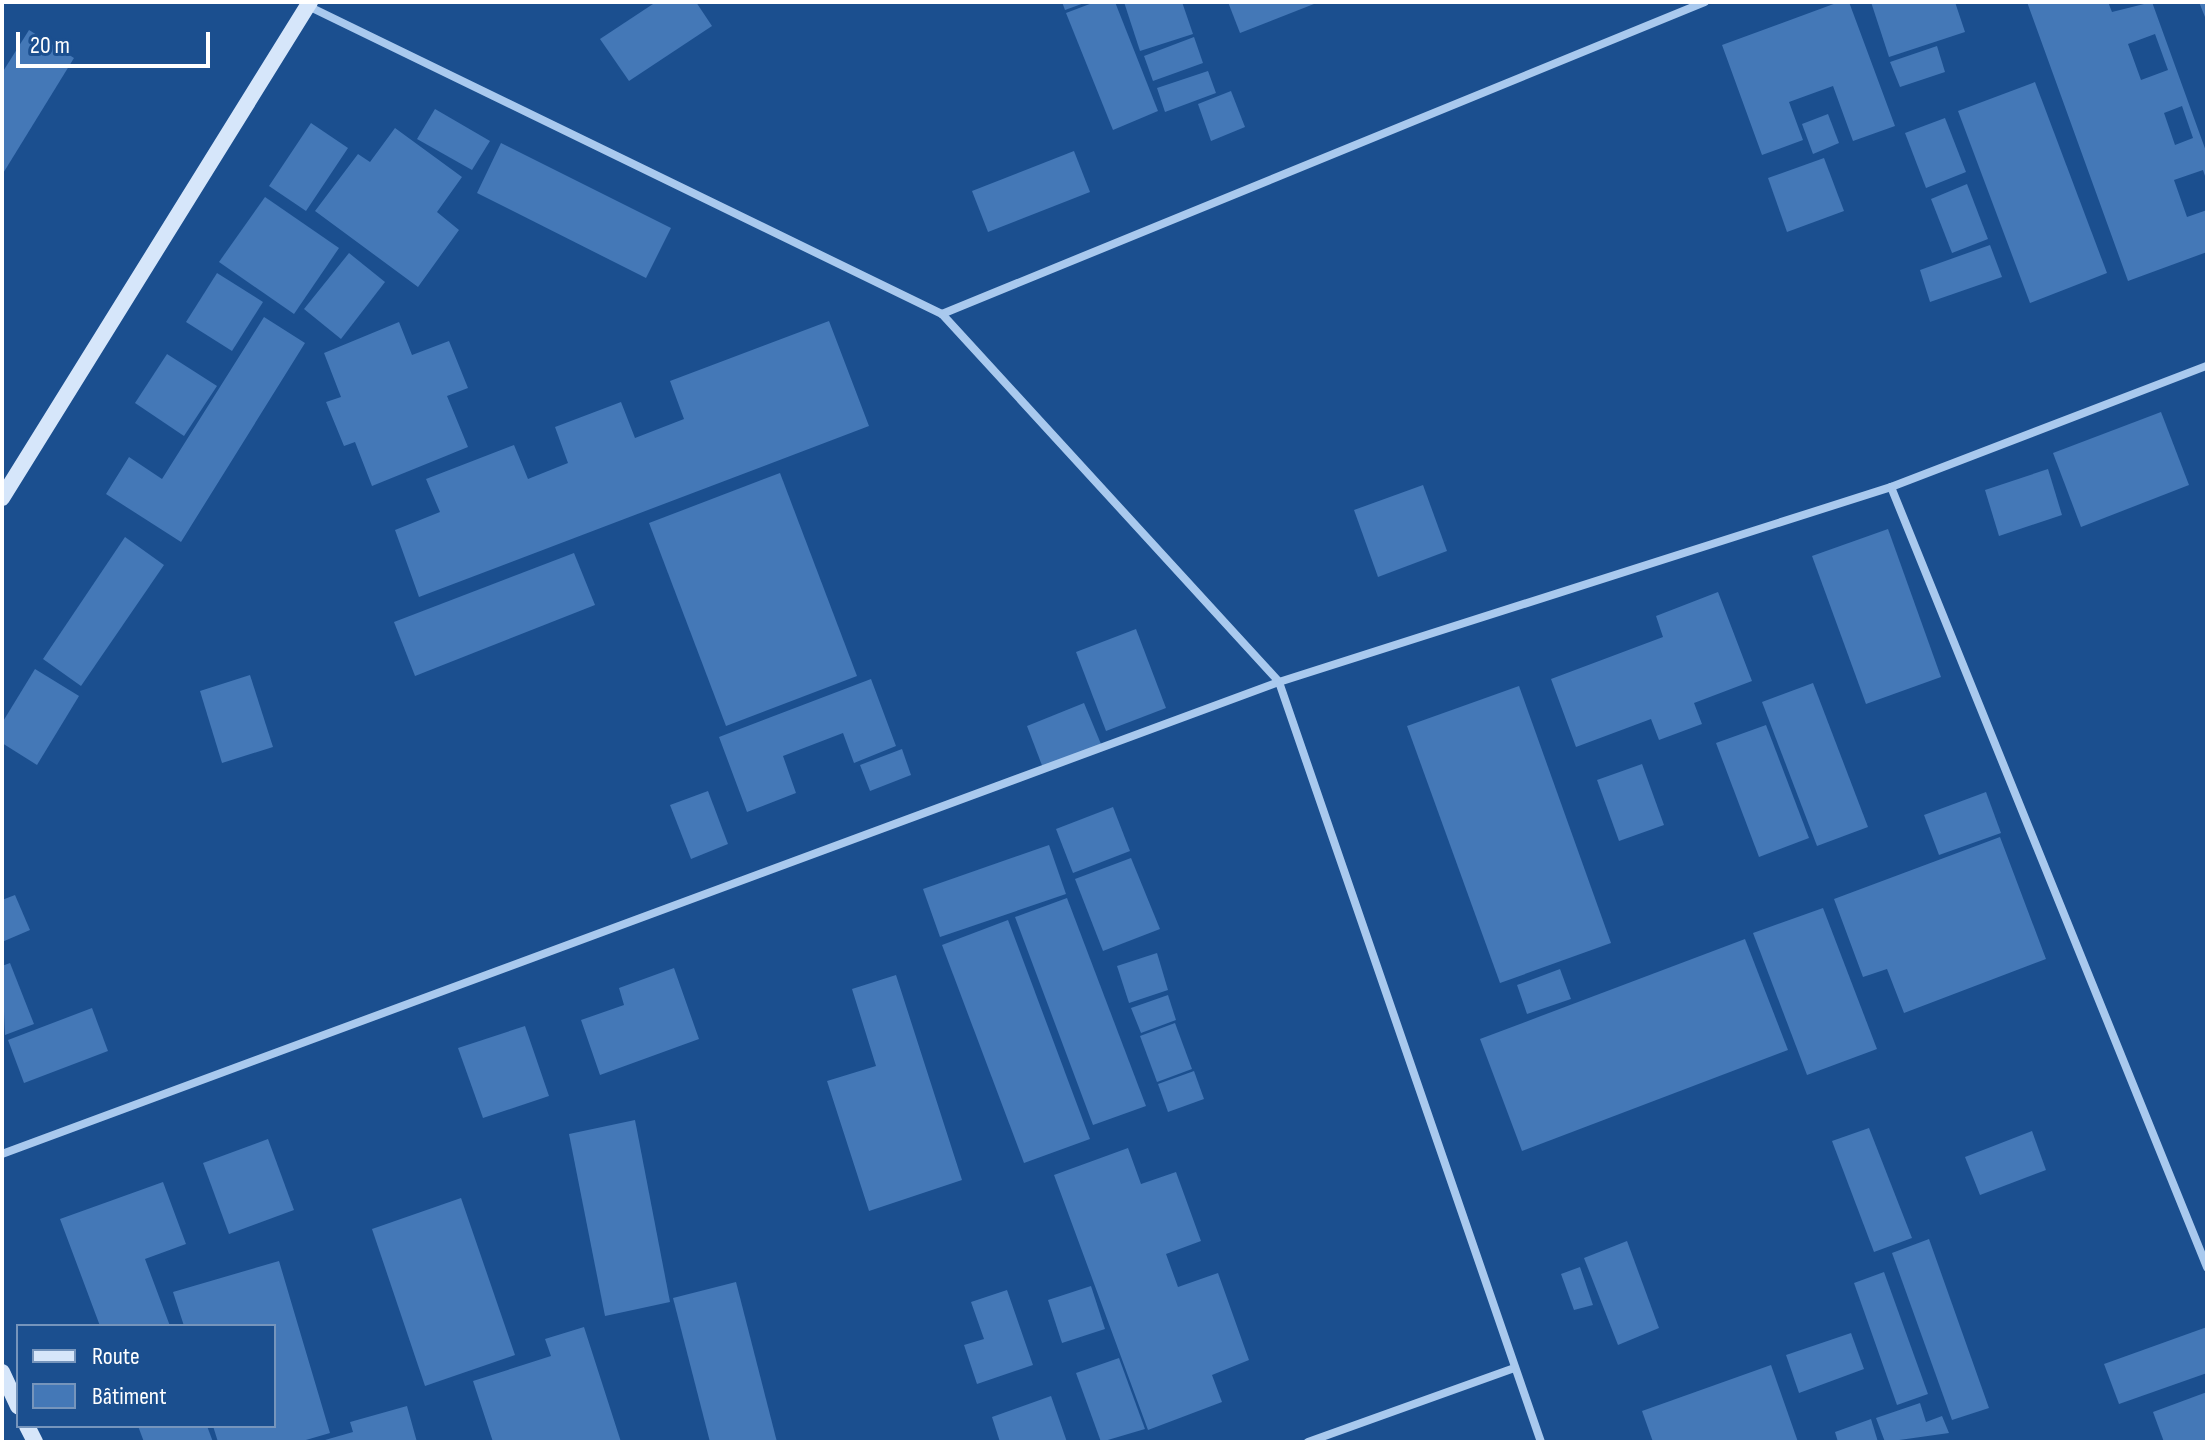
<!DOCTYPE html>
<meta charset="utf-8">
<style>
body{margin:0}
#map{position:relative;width:2209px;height:1444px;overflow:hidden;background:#1b4f8f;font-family:"Sofia Sans Condensed",sans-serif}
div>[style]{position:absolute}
.building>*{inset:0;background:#4478b7}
.street>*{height:8px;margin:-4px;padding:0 4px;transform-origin:4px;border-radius:4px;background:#a9c9ee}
.secondary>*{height:16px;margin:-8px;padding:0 8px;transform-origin:8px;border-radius:8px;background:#d6e6fa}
span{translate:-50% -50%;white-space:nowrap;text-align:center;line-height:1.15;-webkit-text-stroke:7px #1b4f8f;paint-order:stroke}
.frame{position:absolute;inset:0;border:4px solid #fff;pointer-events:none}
.legend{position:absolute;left:16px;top:1324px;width:260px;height:104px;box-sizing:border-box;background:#1b4f8f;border:2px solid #7695bc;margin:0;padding:10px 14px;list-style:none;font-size:24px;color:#fff}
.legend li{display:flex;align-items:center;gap:16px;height:40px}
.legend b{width:40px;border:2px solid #7695bc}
.scale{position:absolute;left:16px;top:32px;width:194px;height:36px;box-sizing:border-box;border:4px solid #fff;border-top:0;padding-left:10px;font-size:24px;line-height:28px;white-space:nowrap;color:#fff;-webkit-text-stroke:6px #1b4f8f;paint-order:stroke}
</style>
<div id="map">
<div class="building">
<div style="clip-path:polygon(656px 2px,696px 2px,712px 26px,629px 81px,600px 39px)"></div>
<div style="clip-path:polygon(1062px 2px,1087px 2px,1065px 10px)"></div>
<div style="clip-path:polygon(1095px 2px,1115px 2px,1158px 111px,1113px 130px,1066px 13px)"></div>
<div style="clip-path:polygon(1124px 2px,1182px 2px,1193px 34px,1140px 51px)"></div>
<div style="clip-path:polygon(1228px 2px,1319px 2px,1240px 33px)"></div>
<div style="clip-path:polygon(1839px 2px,1849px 2px,1895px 126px,1853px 141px,1833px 86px,1789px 102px,1803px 140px,1762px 155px,1722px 45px)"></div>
<div style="clip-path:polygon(1871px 2px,1955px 2px,1965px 32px,1889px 57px)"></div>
<div style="clip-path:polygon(evenodd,2027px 2px,2108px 2px,2112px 12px,2152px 2px,2207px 154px,2207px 182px,2203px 170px,2174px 180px,2187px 217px,2207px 210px,2207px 252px,2128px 281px,2027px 2px,2155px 34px,2168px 70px,2141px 80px,2128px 44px,2155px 34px,2027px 2px,2182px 106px,2193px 138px,2175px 145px,2164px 113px,2182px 106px)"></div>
<div style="clip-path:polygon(2199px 2px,2207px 2px,2207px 22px)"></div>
<div style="clip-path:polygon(29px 30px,74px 58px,2px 175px,2px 73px)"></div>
<div style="clip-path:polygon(1194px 37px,1203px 63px,1153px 81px,1144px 56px)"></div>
<div style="clip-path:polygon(1937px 46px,1945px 72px,1900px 87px,1890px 62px)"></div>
<div style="clip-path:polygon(1208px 71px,1216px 93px,1165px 112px,1157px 88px)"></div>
<div style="clip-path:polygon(2035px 82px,2107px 273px,2030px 303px,1958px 111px)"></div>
<div style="clip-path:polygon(1231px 91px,1245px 127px,1211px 141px,1198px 104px)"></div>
<div style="clip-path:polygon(435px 109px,490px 141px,472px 170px,417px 139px)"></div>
<div style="clip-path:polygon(1828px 114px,1839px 143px,1813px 154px,1802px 124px)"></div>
<div style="clip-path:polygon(1945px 118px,1966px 172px,1926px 188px,1905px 133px)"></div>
<div style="clip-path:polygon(311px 123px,348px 148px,306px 211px,269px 186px)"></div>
<div style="clip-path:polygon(395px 128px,462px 177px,437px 212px,459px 230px,418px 287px,315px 211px,358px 154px,370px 162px)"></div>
<div style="clip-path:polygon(501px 143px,671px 228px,646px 278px,477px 193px)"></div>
<div style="clip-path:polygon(1074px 151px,1090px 192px,988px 232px,972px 191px)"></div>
<div style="clip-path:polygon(1824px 158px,1844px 211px,1787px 232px,1768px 178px)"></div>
<div style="clip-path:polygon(1967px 184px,1988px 239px,1952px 253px,1931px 199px)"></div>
<div style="clip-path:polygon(265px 197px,339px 248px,294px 314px,219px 262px)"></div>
<div style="clip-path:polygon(1990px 245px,2002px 277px,1930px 302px,1920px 270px)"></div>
<div style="clip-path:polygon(349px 253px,385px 282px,341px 339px,304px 309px)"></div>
<div style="clip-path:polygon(217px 273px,263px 302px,232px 351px,186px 322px)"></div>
<div style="clip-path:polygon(264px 317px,305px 343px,181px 542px,106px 494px,129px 457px,162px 479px)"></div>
<div style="clip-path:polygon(829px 321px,869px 426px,419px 597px,395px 530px,440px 512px,426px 479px,514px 445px,528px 479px,568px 463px,555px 427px,621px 402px,635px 438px,684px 419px,670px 381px)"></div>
<div style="clip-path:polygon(399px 322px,412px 355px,449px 341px,468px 388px,447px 396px,468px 447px,372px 486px,355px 442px,344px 446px,326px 402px,341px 397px,324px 353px)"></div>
<div style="clip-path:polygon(167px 354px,217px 386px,184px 436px,135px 403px)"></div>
<div style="clip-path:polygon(2161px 412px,2189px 485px,2081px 527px,2053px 453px)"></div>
<div style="clip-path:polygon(2048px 469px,2062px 515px,1999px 536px,1985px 490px)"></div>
<div style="clip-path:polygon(780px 473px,857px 676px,726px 726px,649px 523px)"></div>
<div style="clip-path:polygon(1423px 485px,1447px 551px,1378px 577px,1354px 510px)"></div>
<div style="clip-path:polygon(1888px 529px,1941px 677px,1866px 704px,1812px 556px)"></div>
<div style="clip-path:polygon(125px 537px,164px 565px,81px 686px,43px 659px)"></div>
<div style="clip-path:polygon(574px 553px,595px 605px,415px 676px,394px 622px)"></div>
<div style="clip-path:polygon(1718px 592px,1752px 681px,1694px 703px,1702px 724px,1659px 740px,1651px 719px,1576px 747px,1551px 679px,1663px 637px,1656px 616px)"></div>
<div style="clip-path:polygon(1136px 629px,1166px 708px,1106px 731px,1076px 652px)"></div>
<div style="clip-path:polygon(35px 669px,79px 696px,37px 765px,2px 743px,2px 723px)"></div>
<div style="clip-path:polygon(250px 675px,273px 747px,222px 763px,200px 691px)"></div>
<div style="clip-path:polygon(871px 679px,896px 746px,854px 763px,843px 733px,783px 756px,796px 793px,747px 812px,719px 737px)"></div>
<div style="clip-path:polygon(1813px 683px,1868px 827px,1817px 846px,1762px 702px)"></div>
<div style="clip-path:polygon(1519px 686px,1611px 943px,1500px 983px,1407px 726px)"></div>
<div style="clip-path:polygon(1084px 703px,1101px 744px,1043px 768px,1027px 726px)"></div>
<div style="clip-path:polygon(1766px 725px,1809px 838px,1759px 857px,1716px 743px)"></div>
<div style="clip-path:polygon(902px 749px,911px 775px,870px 791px,860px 765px)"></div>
<div style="clip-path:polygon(1642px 764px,1664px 825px,1619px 841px,1597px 780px)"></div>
<div style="clip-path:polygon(708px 791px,728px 844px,691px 859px,670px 805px)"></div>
<div style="clip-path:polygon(1986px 792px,2001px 833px,1939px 855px,1924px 815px)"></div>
<div style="clip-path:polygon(1113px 807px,1130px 851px,1073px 873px,1056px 829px)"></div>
<div style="clip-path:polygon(2000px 837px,2046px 959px,1904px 1013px,1887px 969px,1863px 977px,1834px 899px)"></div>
<div style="clip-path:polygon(1049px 845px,1066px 894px,940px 937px,923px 889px)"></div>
<div style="clip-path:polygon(1131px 858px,1160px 929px,1103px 951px,1075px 879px)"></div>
<div style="clip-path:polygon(15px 895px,30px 930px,2px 942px,2px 900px)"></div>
<div style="clip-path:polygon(1067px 898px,1146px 1106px,1093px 1125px,1015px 917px)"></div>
<div style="clip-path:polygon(1823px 908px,1877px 1049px,1807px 1075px,1753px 933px)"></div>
<div style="clip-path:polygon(1008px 920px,1090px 1139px,1024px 1163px,942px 945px)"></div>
<div style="clip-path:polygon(1745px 939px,1788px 1050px,1522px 1151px,1480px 1039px)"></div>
<div style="clip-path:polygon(1157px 953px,1168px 990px,1129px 1003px,1117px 966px)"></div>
<div style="clip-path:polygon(10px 963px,34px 1024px,5px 1035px,2px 966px)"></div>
<div style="clip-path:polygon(674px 968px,699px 1039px,600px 1075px,581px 1020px,624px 1005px,619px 988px)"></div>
<div style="clip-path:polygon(1560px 969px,1571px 999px,1527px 1014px,1517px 985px)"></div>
<div style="clip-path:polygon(896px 975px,962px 1180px,869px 1211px,827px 1081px,876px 1066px,852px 989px)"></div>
<div style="clip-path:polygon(1168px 995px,1176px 1020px,1141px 1033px,1131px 1008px)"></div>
<div style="clip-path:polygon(92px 1008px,108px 1051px,24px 1083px,8px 1040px)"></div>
<div style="clip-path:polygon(1175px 1023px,1192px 1069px,1157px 1082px,1140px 1036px)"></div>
<div style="clip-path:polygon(525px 1026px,549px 1096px,483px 1118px,458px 1048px)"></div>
<div style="clip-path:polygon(1194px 1071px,1204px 1099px,1168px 1112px,1158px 1084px)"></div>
<div style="clip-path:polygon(635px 1120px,670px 1302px,605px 1316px,569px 1134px)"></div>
<div style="clip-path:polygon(1869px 1128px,1912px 1238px,1874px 1252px,1832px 1141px)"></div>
<div style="clip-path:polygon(2032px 1131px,2046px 1170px,1980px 1195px,1965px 1157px)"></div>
<div style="clip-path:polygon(268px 1139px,294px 1210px,229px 1234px,203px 1163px)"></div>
<div style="clip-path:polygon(1128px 1148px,1141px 1184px,1176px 1172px,1201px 1241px,1166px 1254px,1178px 1287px,1218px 1273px,1249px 1360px,1212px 1375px,1222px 1402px,1148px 1430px,1054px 1175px)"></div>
<div style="clip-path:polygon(163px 1182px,186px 1244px,145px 1259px,170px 1326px,100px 1326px,60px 1219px)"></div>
<div style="clip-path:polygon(461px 1198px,515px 1355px,425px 1386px,372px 1229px)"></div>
<div style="clip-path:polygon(1929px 1239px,1989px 1408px,1952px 1420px,1892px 1253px)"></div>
<div style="clip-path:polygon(1627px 1241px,1659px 1328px,1618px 1345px,1584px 1258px)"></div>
<div style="clip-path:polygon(279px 1261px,330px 1433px,299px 1442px,218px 1442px,213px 1426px,274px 1426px,274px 1326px,184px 1326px,173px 1292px)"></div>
<div style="clip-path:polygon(1580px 1267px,1593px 1305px,1574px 1310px,1561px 1274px)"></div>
<div style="clip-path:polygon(1884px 1272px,1928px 1394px,1897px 1405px,1854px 1283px)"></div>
<div style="clip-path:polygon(736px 1282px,777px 1442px,710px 1442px,673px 1298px)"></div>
<div style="clip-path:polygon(1091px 1286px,1105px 1329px,1062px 1343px,1048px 1300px)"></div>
<div style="clip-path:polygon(1007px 1290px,1033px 1365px,977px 1384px,964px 1345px,984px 1339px,971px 1302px)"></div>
<div style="clip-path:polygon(584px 1327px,621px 1442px,493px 1442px,473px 1381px,551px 1356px,545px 1339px)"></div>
<div style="clip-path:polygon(2207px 1327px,2207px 1373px,2119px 1404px,2104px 1364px)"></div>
<div style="clip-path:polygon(1851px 1333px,1864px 1369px,1799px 1393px,1786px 1355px)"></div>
<div style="clip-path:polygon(1119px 1358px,1145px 1429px,1101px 1442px,1076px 1373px)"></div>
<div style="clip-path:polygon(1771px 1365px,1798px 1442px,1653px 1442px,1642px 1411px)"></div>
<div style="clip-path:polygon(2207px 1392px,2207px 1442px,2164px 1442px,2153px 1412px)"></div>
<div style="clip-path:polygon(1051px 1396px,1067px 1442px,1000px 1442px,992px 1417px)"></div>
<div style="clip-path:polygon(1920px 1403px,1926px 1422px,1942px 1416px,1949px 1433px,1885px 1442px,1876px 1418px)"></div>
<div style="clip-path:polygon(407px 1406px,417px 1442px,318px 1442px,353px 1432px,350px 1422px)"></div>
<div style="clip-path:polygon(1871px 1419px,1878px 1442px,1838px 1442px,1835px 1432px)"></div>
<div style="clip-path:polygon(138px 1426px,207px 1426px,213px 1442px,144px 1442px)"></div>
</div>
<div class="street">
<div style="left:308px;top:6px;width:705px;rotate:25.91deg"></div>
<div style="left:942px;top:314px;width:499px;rotate:47.5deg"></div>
<div style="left:1279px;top:682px;width:804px;rotate:70.98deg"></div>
<div style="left:942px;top:314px;width:824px;rotate:-22.24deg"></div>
<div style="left:1891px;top:487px;width:842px;rotate:67.95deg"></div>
<div style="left:2px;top:1154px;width:1361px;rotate:-20.29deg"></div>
<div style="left:1279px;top:682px;width:642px;rotate:-17.67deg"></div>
<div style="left:1891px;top:487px;width:338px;rotate:-21deg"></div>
<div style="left:1308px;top:1442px;width:217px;rotate:-19.7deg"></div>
</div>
<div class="secondary">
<div style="left:2px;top:498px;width:584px;rotate:-58.16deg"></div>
<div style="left:2px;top:1372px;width:38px;rotate:65deg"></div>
<div style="left:27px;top:1426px;width:18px;rotate:63deg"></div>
</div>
<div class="frame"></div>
<ul class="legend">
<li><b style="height:10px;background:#d6e6fa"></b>Route</li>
<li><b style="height:22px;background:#4478b7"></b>Bâtiment</li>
</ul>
<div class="scale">20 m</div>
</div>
